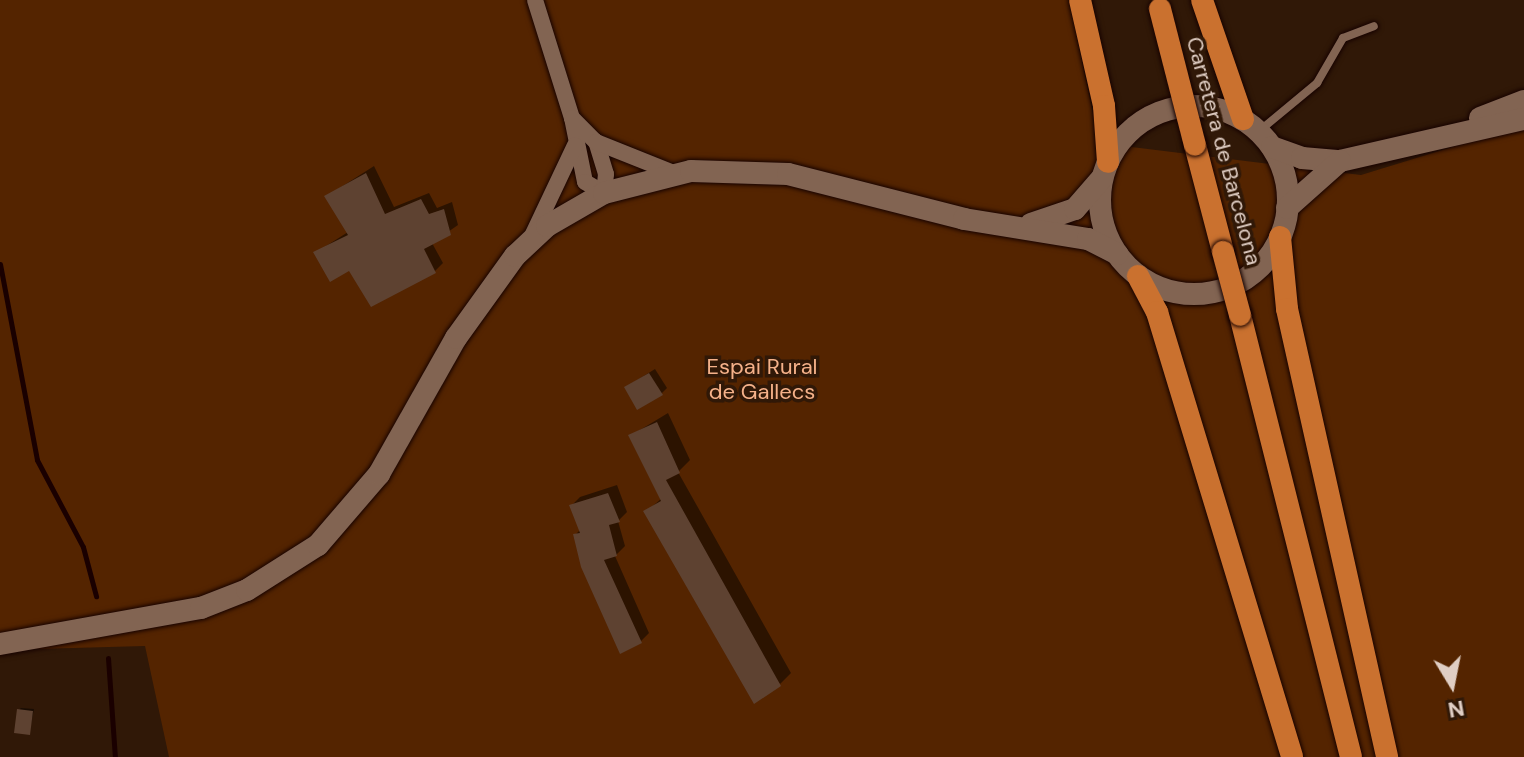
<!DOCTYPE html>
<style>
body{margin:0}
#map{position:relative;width:1524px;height:757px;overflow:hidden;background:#301807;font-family:"DM Sans",sans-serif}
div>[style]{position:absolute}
.green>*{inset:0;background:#542400}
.shadow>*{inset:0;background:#0007}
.stream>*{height:5px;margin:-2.5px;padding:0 2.5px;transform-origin:2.5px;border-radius:2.5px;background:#1a0000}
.building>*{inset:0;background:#5e4231}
.roads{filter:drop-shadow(0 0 2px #170300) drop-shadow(0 0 2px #170300)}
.service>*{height:8px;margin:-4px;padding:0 4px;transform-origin:4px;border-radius:4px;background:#826452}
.minor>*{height:16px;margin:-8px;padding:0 8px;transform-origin:8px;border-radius:8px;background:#826452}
.secondary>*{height:22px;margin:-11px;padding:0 11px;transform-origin:11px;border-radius:11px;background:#826452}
.secondary>.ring{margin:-11px;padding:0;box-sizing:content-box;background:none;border:22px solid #826452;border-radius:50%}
.trunk>*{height:22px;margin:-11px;padding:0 11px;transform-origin:11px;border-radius:11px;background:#ca712f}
.bridges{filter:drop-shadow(0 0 2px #170300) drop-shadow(0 0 2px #170300)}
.trunk-bridge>*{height:22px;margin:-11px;padding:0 11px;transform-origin:11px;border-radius:11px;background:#ca712f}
span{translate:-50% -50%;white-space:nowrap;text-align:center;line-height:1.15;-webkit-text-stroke:7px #301807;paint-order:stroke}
.street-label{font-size:22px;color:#e0cec4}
.park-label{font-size:22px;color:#f5b189}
.north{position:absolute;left:1412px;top:645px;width:80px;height:80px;-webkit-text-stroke:6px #301807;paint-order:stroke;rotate:170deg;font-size:22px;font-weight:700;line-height:32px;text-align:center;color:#e0cec4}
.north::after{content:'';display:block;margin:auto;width:28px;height:36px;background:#e0cec4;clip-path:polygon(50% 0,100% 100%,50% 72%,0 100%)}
</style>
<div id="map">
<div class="green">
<div style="clip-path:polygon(0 0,1069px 0,1099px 143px,1361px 175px,1524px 125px,1524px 757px,169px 757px,145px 646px,0 650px)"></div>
</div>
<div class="shadow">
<div style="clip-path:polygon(374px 166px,394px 207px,429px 193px,437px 208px,452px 202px,458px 225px,432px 243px,443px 263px,435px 271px,350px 269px,315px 253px,348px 232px,327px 196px)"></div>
<div style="clip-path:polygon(655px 369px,667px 388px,661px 394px,626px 387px)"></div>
<div style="clip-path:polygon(668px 413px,690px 460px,678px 472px,791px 673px,780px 684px,646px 512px,662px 498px,630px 436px)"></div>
<div style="clip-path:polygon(617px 485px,627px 512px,618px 521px,625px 546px,615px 556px,649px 633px,640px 642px,575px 535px,581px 529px,571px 506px,580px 497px)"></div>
<div style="clip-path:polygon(21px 708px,34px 709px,29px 733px,19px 710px)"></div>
</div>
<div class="stream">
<div style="left:0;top:264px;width:199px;rotate:79.3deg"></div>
<div style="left:37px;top:460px;width:98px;rotate:62.1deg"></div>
<div style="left:83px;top:547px;width:51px;rotate:75.1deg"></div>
<div style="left:108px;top:658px;width:99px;rotate:86deg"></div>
</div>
<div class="building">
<div style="clip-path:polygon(366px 173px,385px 214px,421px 199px,429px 214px,444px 209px,451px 235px,424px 249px,436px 273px,371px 307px,349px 271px,330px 282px,313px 252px,348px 235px,324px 196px)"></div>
<div style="clip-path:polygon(649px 373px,663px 395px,637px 410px,624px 387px)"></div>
<div style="clip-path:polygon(657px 422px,680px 473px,666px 480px,781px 686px,754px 704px,643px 511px,661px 501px,628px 435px)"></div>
<div style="clip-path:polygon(608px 493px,620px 522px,609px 525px,617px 556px,604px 560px,642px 643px,620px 654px,581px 567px,573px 534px,580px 533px,569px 505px)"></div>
<div style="clip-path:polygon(17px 709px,33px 711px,30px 735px,14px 733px)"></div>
</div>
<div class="roads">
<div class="service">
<div style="left:1258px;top:132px;width:77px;rotate:-39.7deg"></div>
<div style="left:1317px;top:83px;width:52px;rotate:-60deg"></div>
<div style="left:1343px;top:38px;width:33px;rotate:-21deg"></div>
</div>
<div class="minor">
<div style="left:535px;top:0;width:124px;rotate:72.6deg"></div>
<div style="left:572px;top:118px;width:65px;rotate:78.5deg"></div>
<div style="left:585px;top:182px;width:22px;rotate:30deg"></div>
<div style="left:604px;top:193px;width:19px;rotate:-84deg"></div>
<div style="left:606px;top:174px;width:34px;rotate:-107deg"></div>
<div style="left:572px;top:118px;width:34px;rotate:45deg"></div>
<div style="left:596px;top:142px;width:84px;rotate:21.7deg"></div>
<div style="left:533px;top:234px;width:98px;rotate:-64.7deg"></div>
</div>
<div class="secondary">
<div class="ring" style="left:1100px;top:106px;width:166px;height:166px"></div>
<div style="left:1480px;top:118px;width:47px;rotate:-21.1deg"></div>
<div style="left:1272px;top:147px;width:32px;rotate:20deg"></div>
<div style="left:1302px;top:158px;width:38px;rotate:5deg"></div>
<div style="left:1340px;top:161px;width:189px;rotate:-12.9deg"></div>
<div style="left:1287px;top:208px;width:71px;rotate:-41.6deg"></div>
<div style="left:1031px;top:224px;width:46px;rotate:-18.8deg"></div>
<div style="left:1075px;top:209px;width:41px;rotate:-48.9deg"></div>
<div style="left:0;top:644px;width:204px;rotate:-10.2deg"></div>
<div style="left:201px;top:608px;width:49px;rotate:-21.4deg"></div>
<div style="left:247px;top:590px;width:84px;rotate:-32.4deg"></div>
<div style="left:318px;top:545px;width:94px;rotate:-49.3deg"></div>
<div style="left:379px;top:474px;width:156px;rotate:-60.5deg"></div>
<div style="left:456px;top:338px;width:101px;rotate:-54.3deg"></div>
<div style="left:515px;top:256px;width:44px;rotate:-43.2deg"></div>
<div style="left:547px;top:226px;width:66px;rotate:-30.1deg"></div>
<div style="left:604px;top:193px;width:90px;rotate:-14.2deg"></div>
<div style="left:691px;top:171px;width:97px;rotate:1.8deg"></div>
<div style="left:788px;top:174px;width:182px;rotate:14.3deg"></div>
<div style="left:964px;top:219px;width:126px;rotate:9.2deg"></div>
<div style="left:1088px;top:239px;width:33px;rotate:27deg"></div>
</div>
<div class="trunk">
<div style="left:1080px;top:0;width:109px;rotate:77.2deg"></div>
<div style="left:1104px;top:106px;width:56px;rotate:85.9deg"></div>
<div style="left:1202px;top:0;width:126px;rotate:71deg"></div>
<div style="left:1195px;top:145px;width:111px;rotate:75.3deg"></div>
<div style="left:1280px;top:237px;width:72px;rotate:84.4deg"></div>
<div style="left:1287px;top:309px;width:459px;rotate:77.4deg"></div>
<div style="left:1138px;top:276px;width:41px;rotate:62.2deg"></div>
<div style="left:1157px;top:312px;width:465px;rotate:73.1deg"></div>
<div style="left:1240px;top:315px;width:456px;rotate:75.9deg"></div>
</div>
</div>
<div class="bridges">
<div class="trunk-bridge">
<div style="left:1160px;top:9px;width:140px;rotate:75.6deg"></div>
<div style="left:1223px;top:252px;width:65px;rotate:74.9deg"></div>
</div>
</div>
<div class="street-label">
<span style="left:1224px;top:151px;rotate:75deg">Carretera de Barcelona</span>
</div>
<div class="park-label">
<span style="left:762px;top:379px">Espai Rural<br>de Gallecs</span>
</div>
<div class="north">N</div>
</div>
